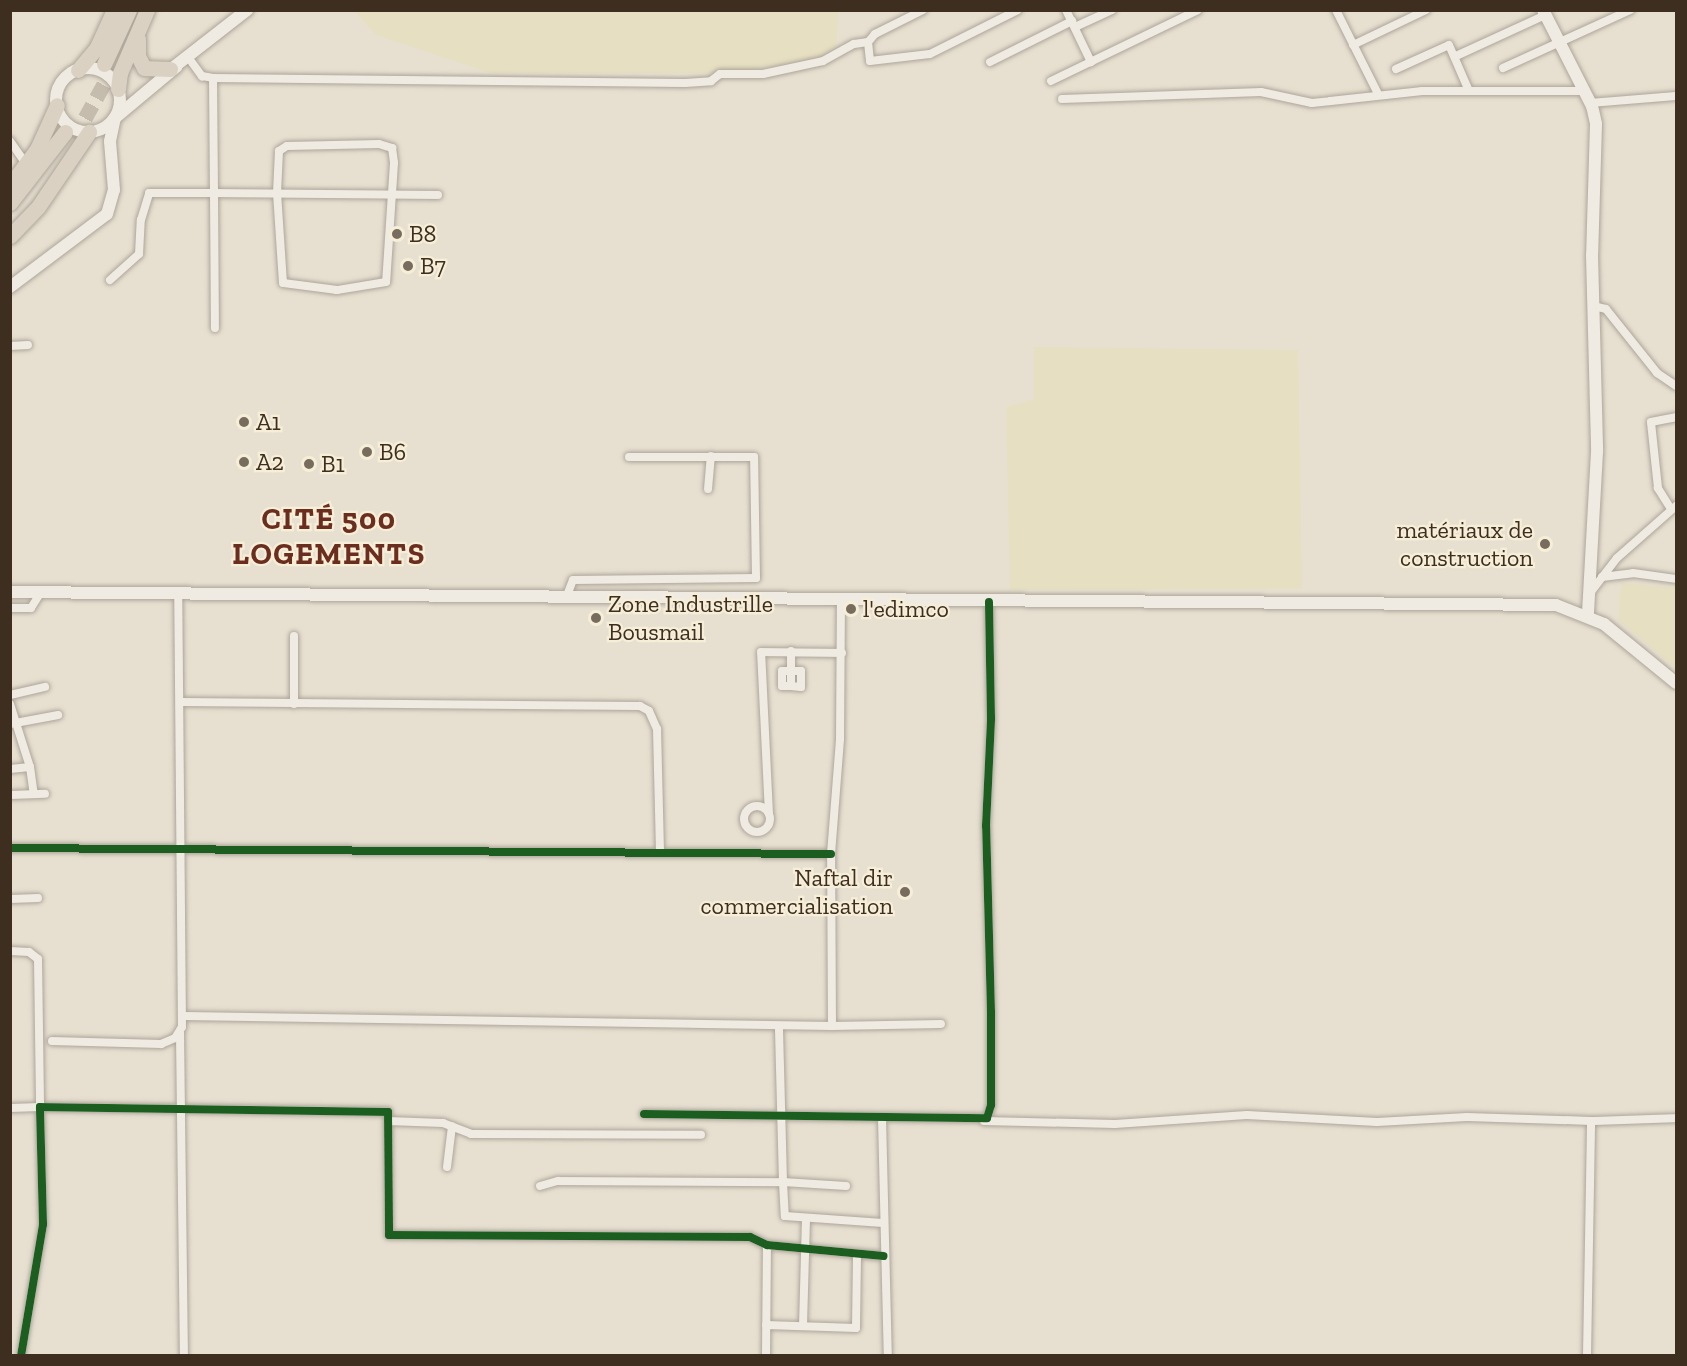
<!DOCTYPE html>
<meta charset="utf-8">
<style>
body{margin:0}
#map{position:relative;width:1687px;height:1366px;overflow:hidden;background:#e7e0d1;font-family:"Zilla Slab",serif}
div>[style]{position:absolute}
.farmland>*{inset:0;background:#e6dfc2}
.highway-tunnel>*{height:15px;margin-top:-7.5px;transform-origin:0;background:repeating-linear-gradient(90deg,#c5bcae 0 15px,transparent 0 23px)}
.roads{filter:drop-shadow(0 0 2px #ada599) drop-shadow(0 0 2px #ada599)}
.street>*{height:8px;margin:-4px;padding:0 4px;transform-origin:4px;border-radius:4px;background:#efebe3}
.street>.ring{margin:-4px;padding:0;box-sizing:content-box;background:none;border:8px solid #efebe3;border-radius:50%}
.secondary>*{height:12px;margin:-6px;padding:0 6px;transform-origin:6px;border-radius:6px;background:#efebe3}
.secondary>.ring{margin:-6px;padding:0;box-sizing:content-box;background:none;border:12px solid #efebe3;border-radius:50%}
.highway>*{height:15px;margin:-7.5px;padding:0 7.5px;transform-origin:7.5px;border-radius:7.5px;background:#dad1c2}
.cycleway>*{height:8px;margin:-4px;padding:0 4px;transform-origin:4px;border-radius:4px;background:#1b5e20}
.dots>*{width:16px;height:16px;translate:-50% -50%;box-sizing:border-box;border:3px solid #f7eed8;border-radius:50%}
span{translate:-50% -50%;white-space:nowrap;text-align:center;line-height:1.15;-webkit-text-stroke:4.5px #f7eed8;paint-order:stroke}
.poi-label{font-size:24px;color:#3d2e20}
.left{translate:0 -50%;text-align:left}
.right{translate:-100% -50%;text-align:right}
.district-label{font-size:30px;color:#6b2e1e;font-weight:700;letter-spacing:1.5px}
.frame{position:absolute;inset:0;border:12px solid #3d2e20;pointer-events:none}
</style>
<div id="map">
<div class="farmland">
<div style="clip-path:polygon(839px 10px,836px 46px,817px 60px,725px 73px,490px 73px,376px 35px,354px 11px)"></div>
<div style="clip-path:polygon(1034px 347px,1298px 350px,1302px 589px,1010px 590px,1006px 407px,1034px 400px)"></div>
<div style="clip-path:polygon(1621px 583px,1676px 588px,1676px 668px,1618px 620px)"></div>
</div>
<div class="highway-tunnel">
<div style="left:74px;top:138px;width:80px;rotate:-60.9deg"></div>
</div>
<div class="roads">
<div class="street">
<div style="left:923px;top:10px;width:54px;rotate:153.4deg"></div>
<div style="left:875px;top:34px;width:11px;rotate:131deg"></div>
<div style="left:868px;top:42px;width:19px;rotate:84deg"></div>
<div style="left:870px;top:61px;width:60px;rotate:-6.7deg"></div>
<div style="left:930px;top:54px;width:98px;rotate:-26.6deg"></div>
<div style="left:1066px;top:10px;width:58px;rotate:64.3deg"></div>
<div style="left:1336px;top:10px;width:94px;rotate:63.4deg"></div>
<div style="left:1075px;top:27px;width:41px;rotate:-24.7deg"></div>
<div style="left:1353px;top:45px;width:81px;rotate:-25.6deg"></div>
<div style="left:1456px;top:56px;width:98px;rotate:-24.7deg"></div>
<div style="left:188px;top:57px;width:24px;rotate:54deg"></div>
<div style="left:202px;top:76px;width:11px;rotate:10deg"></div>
<div style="left:213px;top:78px;width:472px;rotate:0.6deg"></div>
<div style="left:685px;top:83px;width:26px;rotate:-4deg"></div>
<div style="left:711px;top:81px;width:11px;rotate:-38deg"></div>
<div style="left:720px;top:74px;width:43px"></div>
<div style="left:763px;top:74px;width:61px;rotate:-12.2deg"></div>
<div style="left:823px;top:61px;width:35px;rotate:-29deg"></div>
<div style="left:854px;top:44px;width:14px;rotate:-8deg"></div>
<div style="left:990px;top:62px;width:92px;rotate:-26.6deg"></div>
<div style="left:1503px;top:68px;width:140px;rotate:-24.5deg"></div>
<div style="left:1396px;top:69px;width:58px;rotate:-24.4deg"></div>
<div style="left:1449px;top:45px;width:50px;rotate:66.5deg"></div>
<div style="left:213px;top:78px;width:115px;rotate:89.5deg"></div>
<div style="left:214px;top:193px;width:224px;rotate:0.5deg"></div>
<div style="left:1051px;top:81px;width:163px;rotate:-25.8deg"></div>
<div style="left:1062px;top:99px;width:199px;rotate:-2deg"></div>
<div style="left:1261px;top:92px;width:52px;rotate:12.2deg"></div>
<div style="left:1312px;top:103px;width:111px;rotate:-6.2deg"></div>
<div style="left:1422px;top:91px;width:162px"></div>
<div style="left:1590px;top:103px;width:86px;rotate:-4.7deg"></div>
<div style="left:10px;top:141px;width:28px;rotate:55deg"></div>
<div style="left:379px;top:144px;width:14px;rotate:17deg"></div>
<div style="left:392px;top:148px;width:15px;rotate:82deg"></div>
<div style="left:394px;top:163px;width:119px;rotate:93.8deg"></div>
<div style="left:386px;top:282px;width:50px;rotate:170.7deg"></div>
<div style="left:337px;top:290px;width:54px;rotate:-172.6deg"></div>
<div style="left:283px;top:283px;width:90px;rotate:-93.8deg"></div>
<div style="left:277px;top:193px;width:42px;rotate:-87.3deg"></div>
<div style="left:279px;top:151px;width:9px;rotate:-32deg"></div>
<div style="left:287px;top:146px;width:92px;rotate:-1.2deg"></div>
<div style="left:110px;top:280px;width:39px;rotate:-42deg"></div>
<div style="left:139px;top:254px;width:34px;rotate:-87deg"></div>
<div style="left:141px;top:220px;width:28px;rotate:-73deg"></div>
<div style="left:149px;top:193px;width:65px"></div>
<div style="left:214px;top:193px;width:135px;rotate:89.6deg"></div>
<div style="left:1593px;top:306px;width:13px;rotate:13deg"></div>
<div style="left:1606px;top:309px;width:82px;rotate:51.4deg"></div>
<div style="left:1657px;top:373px;width:23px;rotate:34deg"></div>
<div style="left:10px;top:346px;width:18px;rotate:-3deg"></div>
<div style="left:708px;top:489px;width:33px;rotate:-85deg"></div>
<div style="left:1671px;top:509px;width:25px;rotate:-122deg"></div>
<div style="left:1658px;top:488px;width:66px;rotate:-96.1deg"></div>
<div style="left:1651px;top:422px;width:25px;rotate:-11deg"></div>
<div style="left:1602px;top:577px;width:31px;rotate:-7deg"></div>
<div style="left:1633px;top:573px;width:43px;rotate:7.9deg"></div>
<div style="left:1590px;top:593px;width:44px;rotate:-52.4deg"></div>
<div style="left:1617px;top:558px;width:79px;rotate:-41.4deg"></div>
<div style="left:566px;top:598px;width:19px;rotate:-69deg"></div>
<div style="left:573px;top:580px;width:183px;rotate:-0.6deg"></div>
<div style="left:756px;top:578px;width:121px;rotate:-90.9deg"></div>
<div style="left:754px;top:457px;width:125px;rotate:180deg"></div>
<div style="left:10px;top:608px;width:21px"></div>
<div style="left:31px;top:608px;width:19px;rotate:-58deg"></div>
<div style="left:791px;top:651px;width:35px;rotate:90deg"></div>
<div style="left:791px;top:686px;width:10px;rotate:6deg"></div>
<div style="left:801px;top:687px;width:16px;rotate:-90deg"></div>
<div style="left:801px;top:671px;width:19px;rotate:180deg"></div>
<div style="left:782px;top:671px;width:15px;rotate:90deg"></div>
<div style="left:782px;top:686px;width:9px"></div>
<div style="left:10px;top:695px;width:36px;rotate:-13deg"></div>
<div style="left:181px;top:702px;width:459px;rotate:0.5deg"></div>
<div style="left:640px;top:706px;width:10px;rotate:29deg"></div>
<div style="left:649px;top:711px;width:20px;rotate:66deg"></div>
<div style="left:657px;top:729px;width:120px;rotate:88.6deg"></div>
<div style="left:10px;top:704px;width:66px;rotate:72.4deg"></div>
<div style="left:30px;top:767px;width:27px;rotate:82deg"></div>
<div style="left:294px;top:704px;width:68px;rotate:-90deg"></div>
<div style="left:10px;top:724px;width:49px;rotate:-10.6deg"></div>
<div style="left:10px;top:769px;width:20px;rotate:-6deg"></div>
<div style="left:10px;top:795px;width:35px;rotate:-2deg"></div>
<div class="ring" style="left:744px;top:806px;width:18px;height:18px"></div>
<div style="left:769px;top:814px;width:162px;rotate:-92.8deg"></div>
<div style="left:761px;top:652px;width:81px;rotate:0.7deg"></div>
<div style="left:10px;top:848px;width:821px;rotate:0.42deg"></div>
<div style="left:10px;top:899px;width:28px;rotate:-2deg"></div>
<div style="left:10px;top:951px;width:19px;rotate:3deg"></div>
<div style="left:29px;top:952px;width:11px;rotate:38deg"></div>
<div style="left:38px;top:959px;width:148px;rotate:89.2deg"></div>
<div style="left:40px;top:1107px;width:30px;rotate:178deg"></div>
<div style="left:184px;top:1016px;width:648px;rotate:0.88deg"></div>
<div style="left:832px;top:1026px;width:109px;rotate:-1.1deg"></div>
<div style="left:832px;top:1026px;width:172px;rotate:-90.3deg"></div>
<div style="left:831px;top:854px;width:115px;rotate:-85.5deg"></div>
<div style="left:840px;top:739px;width:138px;rotate:-89.6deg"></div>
<div style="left:180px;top:1033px;width:323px;rotate:89.3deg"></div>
<div style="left:52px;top:1041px;width:109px;rotate:1.6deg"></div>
<div style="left:161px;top:1044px;width:15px;rotate:-23deg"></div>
<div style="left:175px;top:1038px;width:13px;rotate:-58deg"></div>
<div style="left:182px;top:1027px;width:434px;rotate:-90.5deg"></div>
<div style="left:644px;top:1114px;width:343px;rotate:0.7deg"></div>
<div style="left:987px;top:1118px;width:14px;rotate:-73deg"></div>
<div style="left:991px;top:1105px;width:93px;rotate:-90deg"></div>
<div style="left:991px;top:1012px;width:186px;rotate:-91.5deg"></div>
<div style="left:986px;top:826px;width:108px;rotate:-87.3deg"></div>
<div style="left:991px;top:718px;width:116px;rotate:-91deg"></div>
<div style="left:882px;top:1118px;width:238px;rotate:88.6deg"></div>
<div style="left:388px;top:1121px;width:55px;rotate:2.1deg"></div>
<div style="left:443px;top:1123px;width:30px;rotate:21deg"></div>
<div style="left:471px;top:1134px;width:230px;rotate:0.2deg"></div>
<div style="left:984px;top:1121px;width:131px;rotate:1.3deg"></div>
<div style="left:1115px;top:1124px;width:132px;rotate:-3.9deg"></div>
<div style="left:1247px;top:1115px;width:130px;rotate:3.1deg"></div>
<div style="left:1377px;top:1122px;width:90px;rotate:-3.2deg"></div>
<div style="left:1467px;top:1117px;width:124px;rotate:1.8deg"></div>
<div style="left:447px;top:1167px;width:41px;rotate:-83deg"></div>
<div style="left:540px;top:1186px;width:19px;rotate:-16deg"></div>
<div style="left:558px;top:1181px;width:225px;rotate:0.3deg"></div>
<div style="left:783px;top:1182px;width:156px;rotate:-91.5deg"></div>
<div style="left:846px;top:1186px;width:63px;rotate:-176.4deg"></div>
<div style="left:783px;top:1182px;width:34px;rotate:87deg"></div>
<div style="left:785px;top:1216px;width:98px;rotate:4.1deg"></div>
<div style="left:766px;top:1325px;width:90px;rotate:1.9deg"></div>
<div style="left:856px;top:1328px;width:74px;rotate:-89.2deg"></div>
<div style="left:803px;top:1326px;width:107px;rotate:-88.4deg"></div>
<div style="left:21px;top:1356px;width:134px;rotate:-80.5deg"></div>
<div style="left:43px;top:1224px;width:117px;rotate:-91.5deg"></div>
<div style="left:40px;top:1107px;width:348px;rotate:0.8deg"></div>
<div style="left:388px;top:1112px;width:123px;rotate:89.5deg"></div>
<div style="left:389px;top:1235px;width:361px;rotate:0.3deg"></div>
<div style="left:750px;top:1237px;width:19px;rotate:25deg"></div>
<div style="left:767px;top:1245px;width:117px;rotate:5.4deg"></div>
<div style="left:766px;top:1356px;width:111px;rotate:-89.5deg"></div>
<div style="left:1587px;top:1356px;width:235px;rotate:-89deg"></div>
<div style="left:1591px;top:1121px;width:85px;rotate:-2deg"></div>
</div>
<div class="secondary">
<div style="left:1543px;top:10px;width:108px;rotate:63deg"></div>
<div style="left:1592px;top:106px;width:18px;rotate:77deg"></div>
<div style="left:1596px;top:124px;width:131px;rotate:91.7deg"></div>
<div style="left:1592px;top:255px;width:197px;rotate:88.5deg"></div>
<div style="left:1597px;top:452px;width:163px;rotate:93.2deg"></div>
<div class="ring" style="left:56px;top:68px;width:52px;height:52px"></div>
<div style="left:170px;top:70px;width:98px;rotate:-37.9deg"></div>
<div style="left:10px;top:287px;width:121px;rotate:-37deg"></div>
<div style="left:107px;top:214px;width:25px;rotate:-74deg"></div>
<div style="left:114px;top:190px;width:49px;rotate:-94.7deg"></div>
<div style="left:110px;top:141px;width:24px;rotate:-78deg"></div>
<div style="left:115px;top:118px;width:80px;rotate:-39.9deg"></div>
<div style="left:10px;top:592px;width:1546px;rotate:0.48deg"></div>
<div style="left:1556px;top:605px;width:52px;rotate:21.6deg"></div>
<div style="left:1604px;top:624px;width:93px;rotate:39.3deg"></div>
</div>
<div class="highway">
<div style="left:138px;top:39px;width:17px;rotate:90deg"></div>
<div style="left:138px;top:56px;width:13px;rotate:63deg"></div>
<div style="left:144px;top:68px;width:26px;rotate:2deg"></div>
<div style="left:104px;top:64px;width:60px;rotate:-65.2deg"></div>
<div style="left:78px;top:70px;width:30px;rotate:-50deg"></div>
<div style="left:97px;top:47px;width:41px;rotate:-65.3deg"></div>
<div style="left:118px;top:89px;width:16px;rotate:-83deg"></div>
<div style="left:120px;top:73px;width:69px;rotate:-66.8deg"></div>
<div style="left:10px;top:185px;width:45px;rotate:-53.1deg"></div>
<div style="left:37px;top:149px;width:48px;rotate:-65.6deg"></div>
<div style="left:10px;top:203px;width:90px;rotate:-52.2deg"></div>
<div style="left:10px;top:236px;width:40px;rotate:-46deg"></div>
<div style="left:38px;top:207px;width:91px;rotate:-55.8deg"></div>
</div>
</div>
<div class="cycleway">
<div style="left:10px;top:848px;width:821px;rotate:0.42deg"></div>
<div style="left:644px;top:1114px;width:343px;rotate:0.7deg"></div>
<div style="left:987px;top:1118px;width:14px;rotate:-73deg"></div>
<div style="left:991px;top:1105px;width:93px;rotate:-90deg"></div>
<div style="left:991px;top:1012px;width:186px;rotate:-91.5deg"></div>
<div style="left:986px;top:826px;width:108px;rotate:-87.3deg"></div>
<div style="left:991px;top:718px;width:116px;rotate:-91deg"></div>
<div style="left:21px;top:1356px;width:134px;rotate:-80.5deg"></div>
<div style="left:43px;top:1224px;width:117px;rotate:-91.5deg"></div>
<div style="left:40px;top:1107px;width:348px;rotate:0.8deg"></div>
<div style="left:388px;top:1112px;width:123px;rotate:89.5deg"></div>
<div style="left:389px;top:1235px;width:361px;rotate:0.3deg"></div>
<div style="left:750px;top:1237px;width:19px;rotate:25deg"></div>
<div style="left:767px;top:1245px;width:117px;rotate:5.4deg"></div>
</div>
<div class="dots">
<div style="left:397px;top:234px;background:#786c5e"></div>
<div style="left:408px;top:266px;background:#786c5e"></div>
<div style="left:244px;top:422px;background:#786c5e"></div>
<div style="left:367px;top:452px;background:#786c5e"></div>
<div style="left:244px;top:462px;background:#786c5e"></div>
<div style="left:309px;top:464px;background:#786c5e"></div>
<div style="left:1545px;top:544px;background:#786c5e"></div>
<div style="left:851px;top:609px;background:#786c5e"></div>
<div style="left:596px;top:618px;background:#786c5e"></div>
<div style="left:905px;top:892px;background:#786c5e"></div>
</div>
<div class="poi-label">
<span class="left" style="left:409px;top:234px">B8</span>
<span class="left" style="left:420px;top:266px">B7</span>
<span class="left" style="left:256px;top:422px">A1</span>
<span class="left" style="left:379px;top:452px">B6</span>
<span class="left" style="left:256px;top:462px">A2</span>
<span class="left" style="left:321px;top:464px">B1</span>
<span class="right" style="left:1533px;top:544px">matériaux de<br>construction</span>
<span class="left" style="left:608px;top:618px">Zone Industrille<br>Bousmail</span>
<span class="left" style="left:863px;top:609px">l'edimco</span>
<span class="right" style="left:893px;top:892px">Naftal dir<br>commercialisation</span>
</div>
<div class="district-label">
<span style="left:329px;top:536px">CITÉ 500<br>LOGEMENTS</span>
</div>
<div class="frame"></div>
</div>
